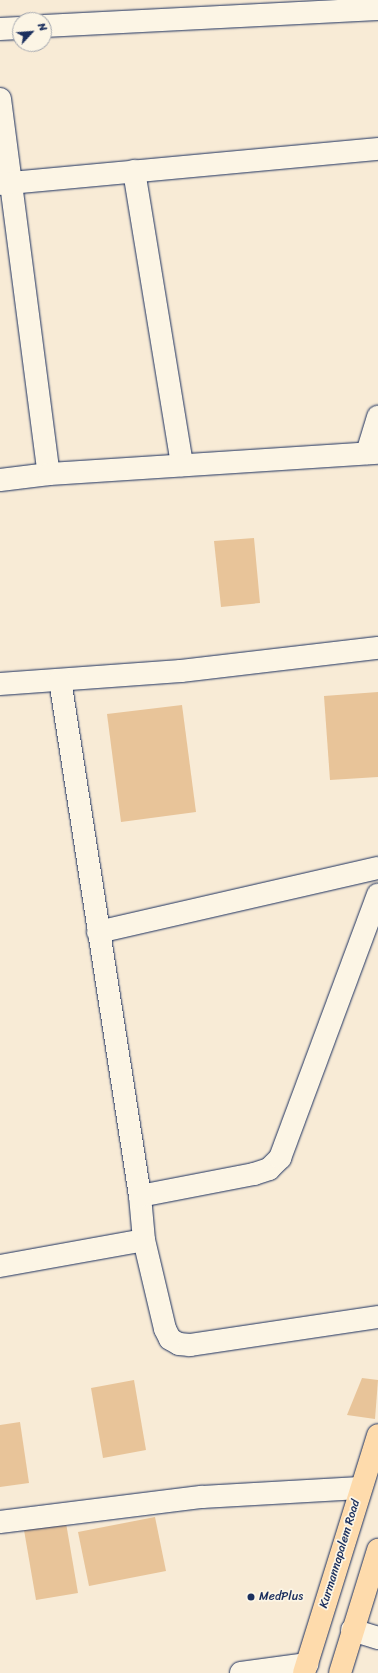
<!DOCTYPE html>
<style>
body{margin:0}
#map{position:relative;width:378px;height:1673px;overflow:hidden;background:#f8ebd6;font-family:Sriracha,sans-serif}
div>[style]{position:absolute}
.building>*{inset:0;background:#e8c499}
.roads{filter:drop-shadow(0 0 1px #1b2f5e) drop-shadow(0 0 1px #1b2f5e)}
.minor>*{height:22px;margin:-11px;padding:0 11px;transform-origin:11px;border-radius:11px;background:#fcf5e5}
.major>*{height:22px;margin:-11px;padding:0 11px;transform-origin:11px;border-radius:11px;background:#fedbac}
.dots>*{width:11px;height:11px;translate:-50% -50%;box-sizing:border-box;border:2px solid #fcf5e5;border-radius:50%}
span{translate:-50% -50%;white-space:nowrap;text-align:center;line-height:1.15;-webkit-text-stroke:3.5px #fcf5e5;paint-order:stroke}
.street-label{font-size:12px;color:#1b2f5e}
.poi-label{font-size:12px;color:#1b2f5e}
.left{translate:0 -50%;text-align:left}
.north{position:absolute;left:12px;top:12px;width:40px;height:40px;box-sizing:border-box;background:#fcf5e5;border:1px solid #a2a6af;border-radius:50%;rotate:64deg;font-size:11px;font-weight:700;line-height:16px;text-align:center;color:#1b2f5e}
.north::after{content:'';display:block;margin:auto;width:14px;height:18px;background:#1b2f5e;clip-path:polygon(50% 0,100% 100%,50% 72%,0 100%)}
</style>
<div id="map">
<div class="building">
<div style="clip-path:polygon(254px 538px,260px 603px,221px 607px,214px 541px)"></div>
<div style="clip-path:polygon(378px 692px,378px 777px,330px 780px,324px 696px)"></div>
<div style="clip-path:polygon(182px 705px,196px 812px,121px 822px,107px 714px)"></div>
<div style="clip-path:polygon(362px 1378px,378px 1380px,375px 1419px,347px 1415px)"></div>
<div style="clip-path:polygon(134px 1380px,146px 1450px,103px 1458px,91px 1388px)"></div>
<div style="clip-path:polygon(20px 1422px,29px 1483px,0 1487px,0 1425px)"></div>
<div style="clip-path:polygon(155px 1517px,166px 1571px,89px 1586px,78px 1532px)"></div>
<div style="clip-path:polygon(66px 1523px,78px 1593px,36px 1600px,24px 1530px)"></div>
</div>
<div class="roads">
<div class="minor">
<div style="left:44px;top:26px;width:334px;rotate:-2.9deg"></div>
<div style="left:0;top:29px;width:20px;rotate:-3deg"></div>
<div style="left:0;top:99px;width:378px;rotate:82.6deg"></div>
<div style="left:49px;top:474px;width:49px;rotate:173deg"></div>
<div style="left:134px;top:171px;width:298px;rotate:80.7deg"></div>
<div style="left:0;top:184px;width:380px;rotate:-5.3deg"></div>
<div style="left:367px;top:453px;width:38px;rotate:-73deg"></div>
<div style="left:49px;top:474px;width:330px;rotate:-3.7deg"></div>
<div style="left:0;top:684px;width:181px;rotate:-4.1deg"></div>
<div style="left:181px;top:671px;width:198px;rotate:-6.7deg"></div>
<div style="left:98px;top:932px;width:287px;rotate:-12.9deg"></div>
<div style="left:140px;top:1196px;width:116px;rotate:-10.9deg"></div>
<div style="left:254px;top:1174px;width:16px;rotate:-18deg"></div>
<div style="left:269px;top:1169px;width:16px;rotate:-45deg"></div>
<div style="left:280px;top:1158px;width:281px;rotate:-69.6deg"></div>
<div style="left:144px;top:1240px;width:91px;rotate:76.7deg"></div>
<div style="left:165px;top:1329px;width:11px;rotate:63deg"></div>
<div style="left:170px;top:1339px;width:10px;rotate:29deg"></div>
<div style="left:179px;top:1344px;width:11px;rotate:5deg"></div>
<div style="left:190px;top:1345px;width:190px;rotate:-8.5deg"></div>
<div style="left:0;top:1266px;width:146px;rotate:-10.2deg"></div>
<div style="left:144px;top:1240px;width:44px;rotate:-95.2deg"></div>
<div style="left:140px;top:1196px;width:522px;rotate:-98.81deg"></div>
<div style="left:0;top:1522px;width:204px;rotate:-7.1deg"></div>
<div style="left:202px;top:1497px;width:158px;rotate:-3.3deg"></div>
<div style="left:352px;top:1630px;width:27px;rotate:17deg"></div>
<div style="left:241px;top:1673px;width:67px;rotate:-7.8deg"></div>
</div>
<div class="major">
<div style="left:304px;top:1673px;width:249px;rotate:-72.7deg"></div>
<div style="left:340px;top:1673px;width:129px;rotate:-72.8deg"></div>
</div>
</div>
<div class="dots">
<div style="left:251px;top:1597px;background:#1b2f5e"></div>
</div>
<div class="street-label">
<span style="left:340px;top:1554px;rotate:-73deg">Kurmannapalem Road</span>
</div>
<div class="poi-label">
<span class="left" style="left:259px;top:1597px">MedPlus</span>
</div>
<div class="north">N</div>
</div>
